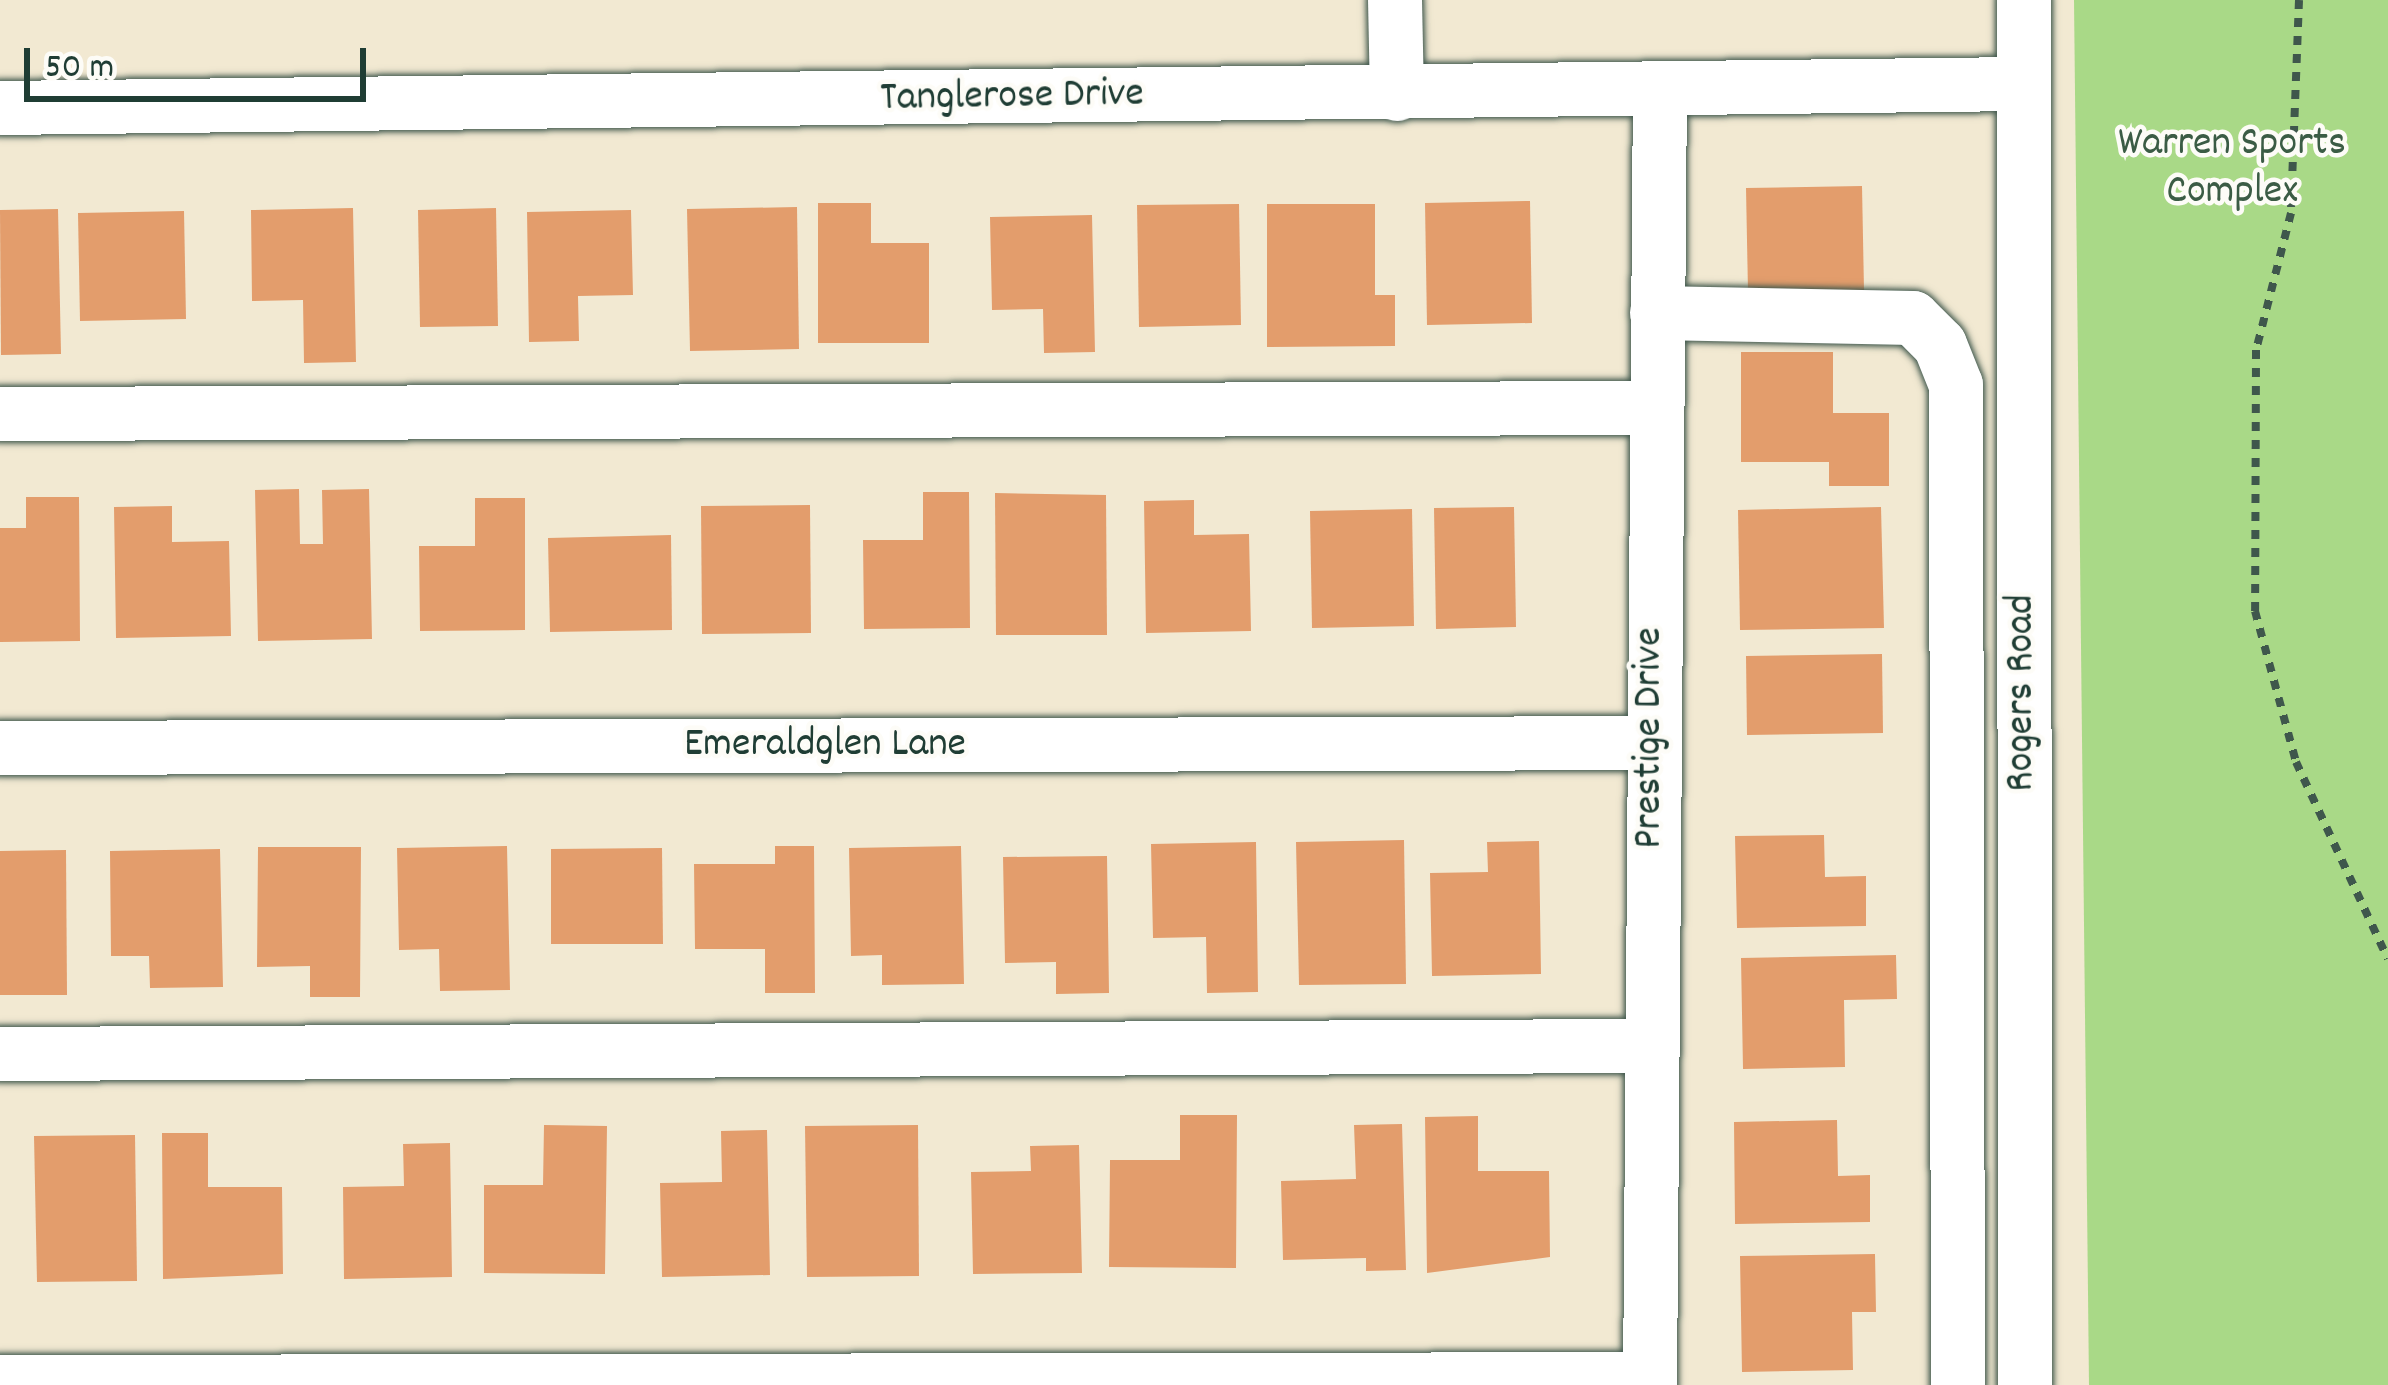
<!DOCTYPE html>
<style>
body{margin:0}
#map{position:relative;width:2388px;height:1385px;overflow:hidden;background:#f2e9d2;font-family:Dekko,sans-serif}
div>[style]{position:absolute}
.green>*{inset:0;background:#a9d987}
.building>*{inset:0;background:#e39d6c}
.path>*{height:8px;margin-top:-4px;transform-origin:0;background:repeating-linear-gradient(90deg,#3f574c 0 9px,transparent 0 18px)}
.roads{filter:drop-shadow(0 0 3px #3f574c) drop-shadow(0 0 3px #3f574c)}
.minor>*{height:54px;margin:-27px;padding:0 27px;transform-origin:27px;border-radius:27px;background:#fff}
span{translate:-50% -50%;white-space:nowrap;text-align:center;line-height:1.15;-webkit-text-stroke:9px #fdfcf7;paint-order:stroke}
.street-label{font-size:42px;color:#1f3d34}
.park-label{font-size:42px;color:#3b5c45}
.scale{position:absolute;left:24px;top:48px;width:342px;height:54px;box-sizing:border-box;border:6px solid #1f3d34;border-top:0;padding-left:15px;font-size:36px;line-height:42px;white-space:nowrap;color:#1f3d34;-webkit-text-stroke:9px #fdfcf7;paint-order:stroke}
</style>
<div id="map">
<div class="green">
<div style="clip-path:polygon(2074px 0,2388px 0,2388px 1385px,2089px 1385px)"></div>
</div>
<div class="building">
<div style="clip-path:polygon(1862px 186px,1864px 290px,1748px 292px,1746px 188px)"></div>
<div style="clip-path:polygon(1530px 201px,1532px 323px,1427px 325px,1425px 203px)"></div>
<div style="clip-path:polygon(818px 203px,871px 203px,871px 243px,929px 243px,929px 343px,818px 343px)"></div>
<div style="clip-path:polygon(1239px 204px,1241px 325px,1139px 327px,1137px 205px)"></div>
<div style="clip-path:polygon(1267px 204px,1375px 204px,1375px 295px,1395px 295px,1395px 346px,1267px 347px)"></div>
<div style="clip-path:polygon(797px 207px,799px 349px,690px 351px,687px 209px)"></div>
<div style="clip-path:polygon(353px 208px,356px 362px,304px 363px,303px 300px,252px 301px,251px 210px)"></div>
<div style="clip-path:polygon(496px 208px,498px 326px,420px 327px,418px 210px)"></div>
<div style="clip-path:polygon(58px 209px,61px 354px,1px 355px,0 210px)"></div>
<div style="clip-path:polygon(631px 210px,633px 295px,578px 296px,579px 341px,529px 342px,527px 212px)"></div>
<div style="clip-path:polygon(184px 211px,186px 319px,80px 321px,78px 213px)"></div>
<div style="clip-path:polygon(1092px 215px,1095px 352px,1044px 353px,1043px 309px,992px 310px,990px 217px)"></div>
<div style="clip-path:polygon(1741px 352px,1833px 352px,1833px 413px,1889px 413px,1889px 486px,1829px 486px,1829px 462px,1741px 462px)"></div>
<div style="clip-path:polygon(299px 489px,300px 544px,323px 544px,322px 490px,369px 489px,372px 639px,258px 641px,255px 490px)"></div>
<div style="clip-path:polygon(923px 492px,969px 492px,970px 628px,864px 629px,863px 540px,923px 540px)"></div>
<div style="clip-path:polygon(995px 493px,1106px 495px,1107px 635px,996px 635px)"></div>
<div style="clip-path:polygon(26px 497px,79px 497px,80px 641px,0 642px,0 528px,26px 528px)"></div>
<div style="clip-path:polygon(475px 498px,525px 498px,525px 630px,420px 631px,419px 546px,475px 546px)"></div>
<div style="clip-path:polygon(1194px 500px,1194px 535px,1249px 534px,1251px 631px,1146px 633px,1144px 501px)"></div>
<div style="clip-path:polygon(810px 505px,811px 633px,702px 634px,701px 506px)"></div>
<div style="clip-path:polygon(172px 506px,172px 542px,229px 541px,231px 636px,116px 638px,114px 507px)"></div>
<div style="clip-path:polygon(1514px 507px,1516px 627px,1436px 629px,1434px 508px)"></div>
<div style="clip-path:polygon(1881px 507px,1884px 628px,1740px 630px,1738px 510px)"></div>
<div style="clip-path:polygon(1412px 509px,1414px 626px,1312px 628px,1310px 511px)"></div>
<div style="clip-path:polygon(671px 535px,672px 630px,550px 632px,548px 538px)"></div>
<div style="clip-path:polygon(1882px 654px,1883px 733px,1747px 735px,1746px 656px)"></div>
<div style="clip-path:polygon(1824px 835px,1825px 877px,1866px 876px,1866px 926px,1737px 928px,1735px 836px)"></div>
<div style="clip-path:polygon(1404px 840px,1406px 984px,1299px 985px,1296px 842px)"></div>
<div style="clip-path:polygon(1539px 841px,1541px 974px,1432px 976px,1430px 873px,1488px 872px,1487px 842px)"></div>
<div style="clip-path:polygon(1256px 842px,1258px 992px,1207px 993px,1206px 937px,1153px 938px,1151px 844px)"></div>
<div style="clip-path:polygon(507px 846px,510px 990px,440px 991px,439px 949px,399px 950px,397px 848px)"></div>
<div style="clip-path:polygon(775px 846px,814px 846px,815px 993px,765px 993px,765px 949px,695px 949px,694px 864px,775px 864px)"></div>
<div style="clip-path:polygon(961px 846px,964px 984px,882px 985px,882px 955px,851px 956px,849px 848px)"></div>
<div style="clip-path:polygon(258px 847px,361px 847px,360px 997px,310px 997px,310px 966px,257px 967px)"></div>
<div style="clip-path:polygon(662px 848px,663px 944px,551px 944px,551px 849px)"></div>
<div style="clip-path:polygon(220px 849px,223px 987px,150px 988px,149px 956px,111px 956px,110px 851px)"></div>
<div style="clip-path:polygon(66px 850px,67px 995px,0 995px,0 851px)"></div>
<div style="clip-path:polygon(1107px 856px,1109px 993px,1056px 994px,1056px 962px,1005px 963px,1003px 857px)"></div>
<div style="clip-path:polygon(1896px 955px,1897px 999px,1844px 1000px,1845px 1067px,1743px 1069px,1741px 958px)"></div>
<div style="clip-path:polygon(1180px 1115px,1237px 1115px,1236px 1268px,1109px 1267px,1110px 1160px,1180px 1160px)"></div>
<div style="clip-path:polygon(1478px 1116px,1478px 1171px,1549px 1171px,1550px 1257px,1427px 1273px,1425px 1117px)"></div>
<div style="clip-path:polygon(1837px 1120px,1838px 1176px,1870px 1175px,1870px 1222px,1735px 1224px,1734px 1122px)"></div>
<div style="clip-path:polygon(1402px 1124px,1406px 1270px,1366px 1271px,1366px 1258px,1283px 1260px,1281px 1181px,1356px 1179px,1354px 1125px)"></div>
<div style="clip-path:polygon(544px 1125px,607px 1126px,605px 1274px,484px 1273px,484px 1185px,543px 1185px)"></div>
<div style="clip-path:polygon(918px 1125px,919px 1276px,807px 1277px,805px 1126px)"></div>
<div style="clip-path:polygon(767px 1130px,770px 1275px,662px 1277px,660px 1183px,722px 1182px,721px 1131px)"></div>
<div style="clip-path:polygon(162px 1133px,208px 1133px,208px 1187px,282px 1187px,283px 1274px,163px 1279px)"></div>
<div style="clip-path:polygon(135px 1135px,137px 1281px,37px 1282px,34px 1136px)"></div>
<div style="clip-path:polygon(450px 1143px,452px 1277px,344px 1279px,343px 1187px,404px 1186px,403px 1144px)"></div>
<div style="clip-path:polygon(1079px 1145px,1082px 1273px,973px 1274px,971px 1172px,1031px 1171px,1030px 1146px)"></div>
<div style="clip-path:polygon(1875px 1254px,1876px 1312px,1852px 1312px,1853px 1370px,1742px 1372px,1740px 1256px)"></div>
</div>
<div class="path">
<div style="left:2299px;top:0;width:213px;rotate:92.2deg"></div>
<div style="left:2291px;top:213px;width:141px;rotate:104.3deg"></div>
<div style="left:2256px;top:350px;width:261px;rotate:90.2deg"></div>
<div style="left:2255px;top:611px;width:156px;rotate:74.8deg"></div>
<div style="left:2296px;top:762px;width:217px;rotate:65deg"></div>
</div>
<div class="roads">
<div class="minor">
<div style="left:1395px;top:0;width:94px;rotate:88.8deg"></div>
<div style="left:2024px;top:0;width:1385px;rotate:89.96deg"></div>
<div style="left:0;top:108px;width:2024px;rotate:-0.68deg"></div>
<div style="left:1657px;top:313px;width:256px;rotate:1.1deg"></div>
<div style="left:1913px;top:318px;width:38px;rotate:45deg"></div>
<div style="left:1940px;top:345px;width:43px;rotate:68.2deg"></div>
<div style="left:1956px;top:385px;width:1000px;rotate:89.89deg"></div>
<div style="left:0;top:414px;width:1656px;rotate:-0.21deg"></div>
<div style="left:0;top:748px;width:1651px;rotate:-0.17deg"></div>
<div style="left:0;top:1054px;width:1650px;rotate:-0.28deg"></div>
<div style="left:0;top:1382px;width:1650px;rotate:-0.1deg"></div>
<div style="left:1650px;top:1385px;width:1294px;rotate:-89.56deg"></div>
</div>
</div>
<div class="street-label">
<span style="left:1012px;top:98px;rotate:-1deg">Tanglerose Drive</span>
<span style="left:2023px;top:693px;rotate:-90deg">Rogers Road</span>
<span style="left:1651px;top:738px;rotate:-90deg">Prestige Drive</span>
<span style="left:825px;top:746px">Emeraldglen Lane</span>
</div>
<div class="park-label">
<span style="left:2232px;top:169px">Warren Sports<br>Complex</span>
</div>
<div class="scale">50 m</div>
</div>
